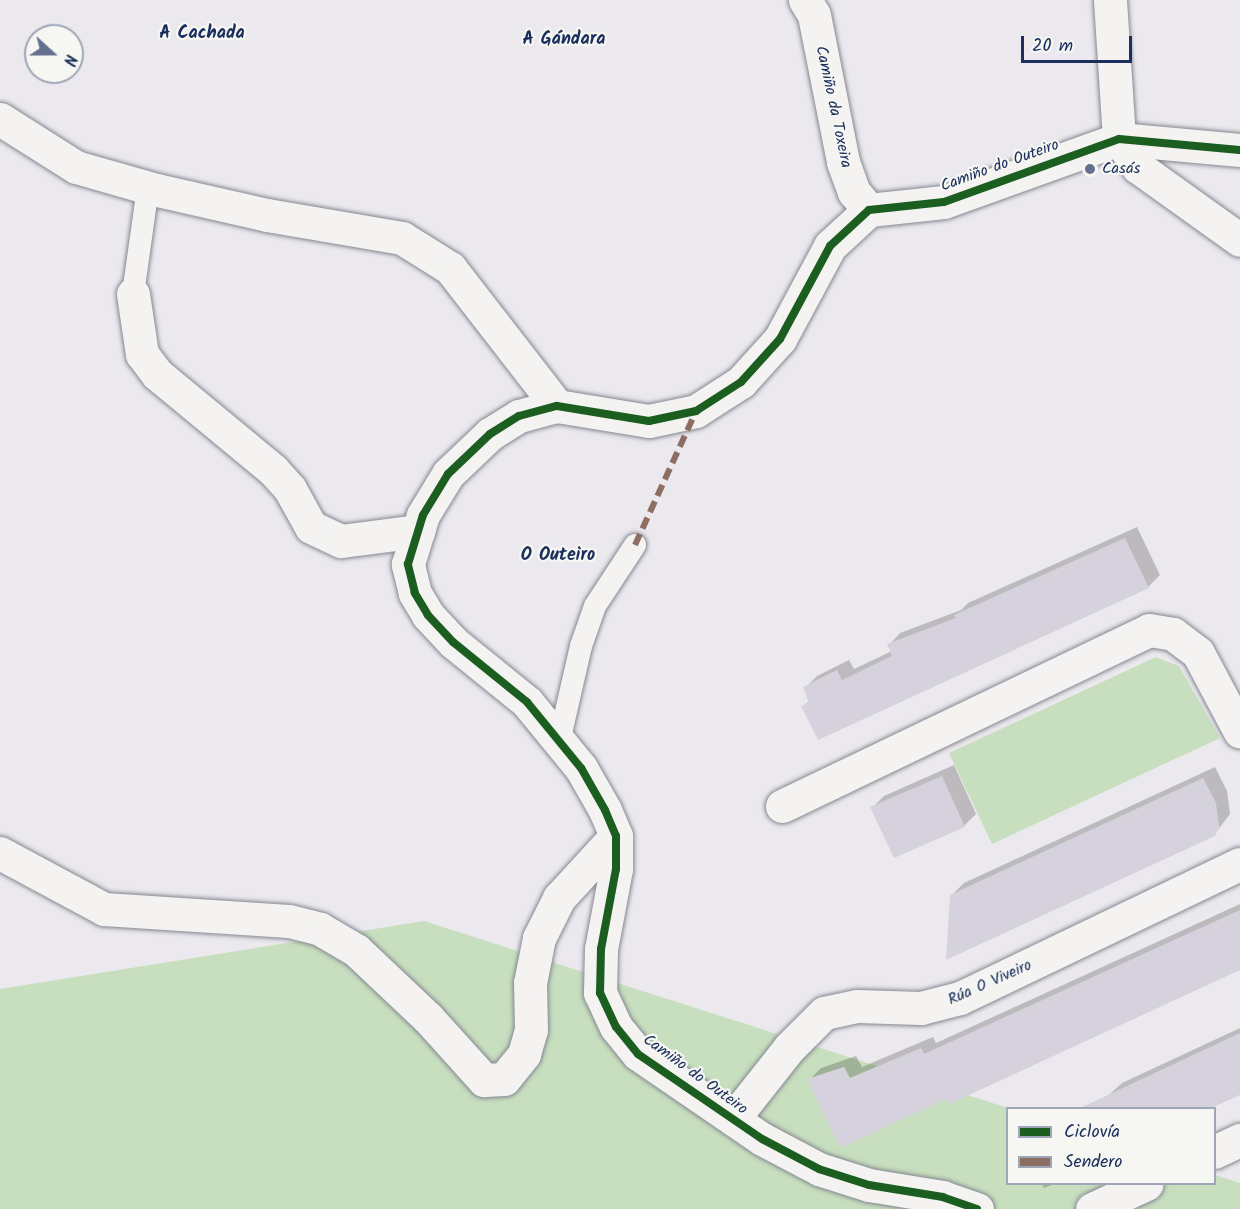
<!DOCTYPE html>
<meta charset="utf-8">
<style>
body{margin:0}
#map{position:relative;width:1240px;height:1209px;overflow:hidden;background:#ebe9ed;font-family:Kalam,sans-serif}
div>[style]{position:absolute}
.green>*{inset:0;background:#c7dfbe}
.shadow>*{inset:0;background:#0003}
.building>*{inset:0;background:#d6d2dd}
.roads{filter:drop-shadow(0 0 2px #858892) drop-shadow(0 0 2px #858892)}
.lane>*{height:22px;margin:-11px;padding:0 11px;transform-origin:11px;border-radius:11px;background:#f4f3f2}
.street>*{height:33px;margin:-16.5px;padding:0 16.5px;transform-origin:16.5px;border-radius:16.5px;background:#f4f3f2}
.quiet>*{height:6px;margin-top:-3px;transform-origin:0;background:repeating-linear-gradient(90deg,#8d6e63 0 12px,transparent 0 18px)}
.cycleway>*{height:8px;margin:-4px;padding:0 4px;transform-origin:4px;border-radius:4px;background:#1b5e20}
.dots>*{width:16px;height:16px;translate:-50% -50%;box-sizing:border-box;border:3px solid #f6f6f2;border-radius:50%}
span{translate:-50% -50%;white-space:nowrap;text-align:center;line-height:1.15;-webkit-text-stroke:4.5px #f6f6f2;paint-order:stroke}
.street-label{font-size:16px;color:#1b2f5e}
.poi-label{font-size:16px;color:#1b2f5e}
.left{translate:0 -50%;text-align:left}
.neighbourhood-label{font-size:18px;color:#1b2f5e;font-weight:700}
.legend{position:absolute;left:1006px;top:1107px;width:210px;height:78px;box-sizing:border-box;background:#f6f6f2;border:2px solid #9ea6b7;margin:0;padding:8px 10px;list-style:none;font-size:18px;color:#1b2f5e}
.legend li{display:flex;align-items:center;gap:12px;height:30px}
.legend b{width:30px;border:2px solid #9ea6b7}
.north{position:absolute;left:24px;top:24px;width:60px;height:60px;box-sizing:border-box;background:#f6f6f2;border:2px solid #9ea6b7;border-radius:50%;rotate:111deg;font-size:16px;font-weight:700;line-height:24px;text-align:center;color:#1b2f5e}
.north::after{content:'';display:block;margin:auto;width:21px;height:27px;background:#647090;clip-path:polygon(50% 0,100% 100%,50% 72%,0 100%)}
.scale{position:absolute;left:1021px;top:36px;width:111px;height:27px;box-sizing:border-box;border:3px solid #1b2f5e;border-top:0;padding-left:8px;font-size:18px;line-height:21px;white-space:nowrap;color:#1b2f5e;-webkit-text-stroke:4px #f6f6f2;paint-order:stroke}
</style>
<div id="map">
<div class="green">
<div style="clip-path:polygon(1156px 657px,1179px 666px,1220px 738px,992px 844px,949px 753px)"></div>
<div style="clip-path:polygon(424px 921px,1008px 1108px,1008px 1184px,1214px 1184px,1215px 1175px,1240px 1183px,1240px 1209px,0 1209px,0 989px)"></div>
</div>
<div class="shadow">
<div style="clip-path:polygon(1137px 527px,1160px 575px,1148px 587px,803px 707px,810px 700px,805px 688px,817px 676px,849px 660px,854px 669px,892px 651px,889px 645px,900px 633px,961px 610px,968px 603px)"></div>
<div style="clip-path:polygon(954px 765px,976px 814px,964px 826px,872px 808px,884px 796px)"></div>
<div style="clip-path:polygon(1215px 767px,1227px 791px,1230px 814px,1214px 835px,952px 895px,964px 883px)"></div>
<div style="clip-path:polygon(1240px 904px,1240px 969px,947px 1097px,809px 1080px,821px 1068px,856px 1056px,862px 1067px,933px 1037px,936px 1043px)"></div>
<div style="clip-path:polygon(1240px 1028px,1240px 1094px,1210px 1108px,1117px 1108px,1110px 1094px,1122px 1083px)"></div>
<div style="clip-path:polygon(1042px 1184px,1054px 1184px,1044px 1188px)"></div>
</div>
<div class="building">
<div style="clip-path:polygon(1125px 538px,1149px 588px,818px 740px,801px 706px,809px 703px,803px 687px,837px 670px,842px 680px,892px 656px,887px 644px,956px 618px,954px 615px)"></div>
<div style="clip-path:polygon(942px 776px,965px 827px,894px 858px,870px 807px)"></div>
<div style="clip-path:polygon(1203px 778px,1216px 803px,1219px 827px,1215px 836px,946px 960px,950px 895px)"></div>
<div style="clip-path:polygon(1240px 910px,1240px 970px,982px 1089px,949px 1104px,946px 1099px,840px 1148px,807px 1079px,844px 1067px,850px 1078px,921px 1048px,924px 1054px)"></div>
<div style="clip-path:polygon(1240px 1033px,1240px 1095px,1211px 1108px,1080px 1108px)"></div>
</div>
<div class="roads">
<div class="lane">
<div style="left:133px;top:294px;width:108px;rotate:-82deg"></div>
<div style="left:559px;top:742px;width:98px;rotate:-77.1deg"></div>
<div style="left:581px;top:646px;width:42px;rotate:-70.7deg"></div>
<div style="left:595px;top:606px;width:73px;rotate:-56.7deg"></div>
</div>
<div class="street">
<div style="left:805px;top:0;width:17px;rotate:59deg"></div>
<div style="left:814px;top:15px;width:150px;rotate:78.8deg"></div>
<div style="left:843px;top:162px;width:32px;rotate:70deg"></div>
<div style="left:854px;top:192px;width:23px;rotate:50deg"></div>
<div style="left:1110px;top:0;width:139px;rotate:86.3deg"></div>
<div style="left:0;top:119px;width:90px;rotate:32.3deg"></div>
<div style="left:76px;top:167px;width:84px;rotate:15.9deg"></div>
<div style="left:157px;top:190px;width:113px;rotate:12.8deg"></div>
<div style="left:267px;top:215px;width:137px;rotate:9.7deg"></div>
<div style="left:402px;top:238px;width:57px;rotate:32deg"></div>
<div style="left:450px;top:268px;width:175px;rotate:52.2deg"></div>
<div style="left:1119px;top:139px;width:34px;rotate:56deg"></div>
<div style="left:1138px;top:167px;width:125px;rotate:35.6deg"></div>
<div style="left:133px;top:294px;width:61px;rotate:81.5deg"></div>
<div style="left:142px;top:354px;width:25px;rotate:53deg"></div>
<div style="left:157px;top:374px;width:151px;rotate:39.6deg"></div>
<div style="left:273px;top:470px;width:25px;rotate:48deg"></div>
<div style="left:290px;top:489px;width:43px;rotate:61.1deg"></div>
<div style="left:311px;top:527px;width:33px;rotate:25deg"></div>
<div style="left:341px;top:541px;width:78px;rotate:-7.4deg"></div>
<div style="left:782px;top:806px;width:407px;rotate:-25.6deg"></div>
<div style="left:1149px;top:630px;width:24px;rotate:9deg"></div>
<div style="left:1173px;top:634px;width:31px;rotate:37deg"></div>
<div style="left:1198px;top:653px;width:89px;rotate:62deg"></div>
<div style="left:0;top:853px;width:118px;rotate:28.3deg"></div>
<div style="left:104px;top:909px;width:185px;rotate:3.7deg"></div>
<div style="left:289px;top:921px;width:32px;rotate:14deg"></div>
<div style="left:320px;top:929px;width:42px;rotate:30.3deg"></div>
<div style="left:356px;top:950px;width:99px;rotate:43.4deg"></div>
<div style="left:428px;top:1018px;width:84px;rotate:47.9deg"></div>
<div style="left:484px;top:1080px;width:20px;rotate:-3deg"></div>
<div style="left:504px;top:1079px;width:32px;rotate:-51deg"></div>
<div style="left:524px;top:1054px;width:25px;rotate:-74deg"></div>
<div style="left:531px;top:1030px;width:47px;rotate:-91.2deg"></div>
<div style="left:530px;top:983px;width:46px;rotate:-78.7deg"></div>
<div style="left:539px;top:938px;width:45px;rotate:-63.4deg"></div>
<div style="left:559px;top:898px;width:84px;rotate:-47.4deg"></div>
<div style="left:733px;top:1119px;width:90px;rotate:-51.7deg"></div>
<div style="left:789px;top:1048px;width:49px;rotate:-45deg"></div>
<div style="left:824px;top:1013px;width:34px;rotate:-12deg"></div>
<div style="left:857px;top:1006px;width:64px;rotate:1.8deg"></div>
<div style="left:921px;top:1008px;width:40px;rotate:-14.4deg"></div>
<div style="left:960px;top:998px;width:310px;rotate:-25.6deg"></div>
<div style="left:1214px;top:1152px;width:29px;rotate:-25deg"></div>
<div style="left:977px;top:1209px;width:36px;rotate:-161deg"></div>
<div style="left:943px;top:1197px;width:75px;rotate:-170.8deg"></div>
<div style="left:869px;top:1185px;width:52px;rotate:-162.3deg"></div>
<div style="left:819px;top:1169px;width:64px;rotate:-152.2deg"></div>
<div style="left:762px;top:1139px;width:150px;rotate:-145.6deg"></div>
<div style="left:638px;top:1054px;width:35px;rotate:-129deg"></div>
<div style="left:616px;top:1027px;width:38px;rotate:-115deg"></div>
<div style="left:600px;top:993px;width:44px;rotate:-88.7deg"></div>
<div style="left:601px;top:949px;width:81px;rotate:-79.4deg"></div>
<div style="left:616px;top:869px;width:33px;rotate:-90deg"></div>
<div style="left:616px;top:836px;width:28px;rotate:-113deg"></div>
<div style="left:605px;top:810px;width:48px;rotate:-119.7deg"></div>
<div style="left:581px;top:768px;width:85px;rotate:-129.3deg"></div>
<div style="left:527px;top:702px;width:95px;rotate:-141deg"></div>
<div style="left:453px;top:642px;width:37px;rotate:-133deg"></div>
<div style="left:428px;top:615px;width:26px;rotate:-121deg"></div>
<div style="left:415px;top:593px;width:30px;rotate:-104deg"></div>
<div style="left:408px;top:564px;width:51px;rotate:-73deg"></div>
<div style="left:423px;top:515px;width:48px;rotate:-58.6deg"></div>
<div style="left:448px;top:474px;width:58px;rotate:-43.6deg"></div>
<div style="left:490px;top:434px;width:34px;rotate:-32deg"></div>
<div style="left:519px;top:416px;width:39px;rotate:-15deg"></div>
<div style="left:557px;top:406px;width:93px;rotate:9.3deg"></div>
<div style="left:649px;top:421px;width:48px;rotate:-12deg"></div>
<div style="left:696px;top:411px;width:54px;rotate:-32.8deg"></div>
<div style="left:741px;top:382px;width:58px;rotate:-47.8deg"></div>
<div style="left:780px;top:339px;width:106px;rotate:-61.7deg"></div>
<div style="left:830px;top:246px;width:53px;rotate:-42.7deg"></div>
<div style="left:869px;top:210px;width:75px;rotate:-6.1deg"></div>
<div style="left:944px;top:202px;width:186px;rotate:-19.8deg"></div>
<div style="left:1119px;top:139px;width:121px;rotate:5.2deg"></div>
<div style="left:1092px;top:1209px;width:60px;rotate:-24.8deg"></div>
</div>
</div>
<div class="quiet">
<div style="left:635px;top:545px;width:147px;rotate:-65.5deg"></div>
</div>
<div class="cycleway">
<div style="left:977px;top:1209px;width:36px;rotate:-161deg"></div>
<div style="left:943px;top:1197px;width:75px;rotate:-170.8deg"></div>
<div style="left:869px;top:1185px;width:52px;rotate:-162.3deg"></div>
<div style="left:819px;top:1169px;width:64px;rotate:-152.2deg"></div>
<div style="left:762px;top:1139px;width:150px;rotate:-145.6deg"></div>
<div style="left:638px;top:1054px;width:35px;rotate:-129deg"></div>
<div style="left:616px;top:1027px;width:38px;rotate:-115deg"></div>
<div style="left:600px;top:993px;width:44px;rotate:-88.7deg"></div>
<div style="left:601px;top:949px;width:81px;rotate:-79.4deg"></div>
<div style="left:616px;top:869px;width:33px;rotate:-90deg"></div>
<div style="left:616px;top:836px;width:28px;rotate:-113deg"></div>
<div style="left:605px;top:810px;width:48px;rotate:-119.7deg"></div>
<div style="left:581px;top:768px;width:85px;rotate:-129.3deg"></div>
<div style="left:527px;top:702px;width:95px;rotate:-141deg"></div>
<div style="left:453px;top:642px;width:37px;rotate:-133deg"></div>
<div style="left:428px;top:615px;width:26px;rotate:-121deg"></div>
<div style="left:415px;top:593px;width:30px;rotate:-104deg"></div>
<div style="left:408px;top:564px;width:51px;rotate:-73deg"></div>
<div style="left:423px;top:515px;width:48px;rotate:-58.6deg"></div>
<div style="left:448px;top:474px;width:58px;rotate:-43.6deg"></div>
<div style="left:490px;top:434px;width:34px;rotate:-32deg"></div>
<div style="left:519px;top:416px;width:39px;rotate:-15deg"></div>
<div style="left:557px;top:406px;width:93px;rotate:9.3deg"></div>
<div style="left:649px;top:421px;width:48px;rotate:-12deg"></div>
<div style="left:696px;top:411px;width:54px;rotate:-32.8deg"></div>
<div style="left:741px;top:382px;width:58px;rotate:-47.8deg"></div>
<div style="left:780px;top:339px;width:106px;rotate:-61.7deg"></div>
<div style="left:830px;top:246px;width:53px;rotate:-42.7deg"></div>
<div style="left:869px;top:210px;width:75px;rotate:-6.1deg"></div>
<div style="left:944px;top:202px;width:186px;rotate:-19.8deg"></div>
<div style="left:1119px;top:139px;width:121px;rotate:5.2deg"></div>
</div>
<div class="dots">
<div style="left:1090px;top:169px;background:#647090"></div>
</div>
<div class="street-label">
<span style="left:833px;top:107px;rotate:78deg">Camiño da Toxeira</span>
<span style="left:1000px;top:166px;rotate:-20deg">Camiño do Outeiro</span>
<span style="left:990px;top:983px;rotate:-24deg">Rúa O Viveiro</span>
<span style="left:695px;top:1075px;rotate:36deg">Camiño do Outeiro</span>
</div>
<div class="poi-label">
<span class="left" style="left:1102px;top:169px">Casás</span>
</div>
<div class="neighbourhood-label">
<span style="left:202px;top:34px">A Cachada</span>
<span style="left:564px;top:40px">A Gándara</span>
<span style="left:558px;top:556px">O Outeiro</span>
</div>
<ul class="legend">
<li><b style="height:8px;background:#1b5e20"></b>Ciclovía</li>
<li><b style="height:8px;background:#8d6e63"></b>Sendero</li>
</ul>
<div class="north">N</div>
<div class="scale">20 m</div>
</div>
